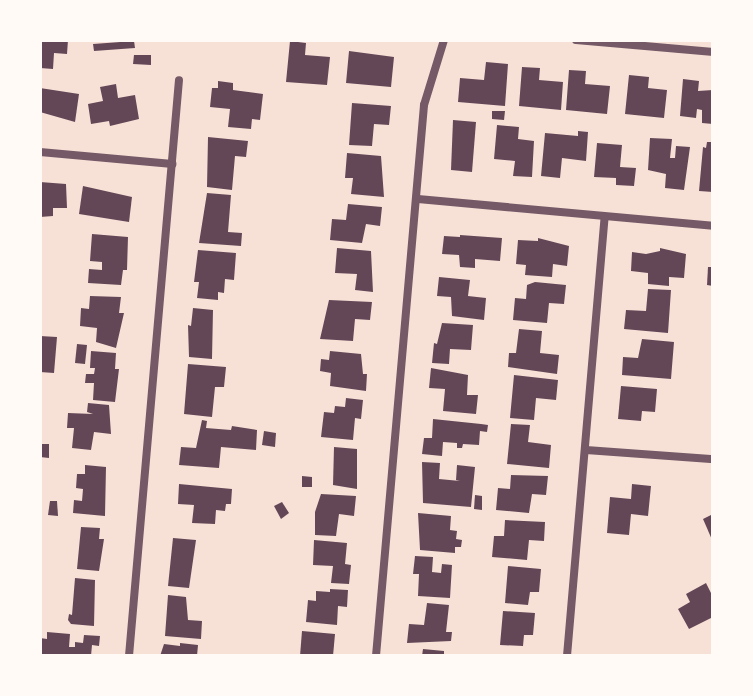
<!DOCTYPE html>
<style>
body{margin:0}
#map{position:relative;width:753px;height:696px;overflow:hidden;background:#f7e1d7;font-family:"Titillium Web",sans-serif}
div>[style]{position:absolute}
.building>*{inset:0;background:#644757}
.minor>*{height:8px;margin:-4px;padding:0 4px;transform-origin:4px;border-radius:4px;background:#755966}
span{translate:-50% -50%;white-space:nowrap;text-align:center;line-height:1.15;-webkit-text-stroke:8px #fffaf5;paint-order:stroke}
.frame{position:absolute;inset:0;border:42px solid #fffaf5;pointer-events:none}
</style>
<div id="map">
<div class="building">
<div style="clip-path:polygon(40px 40px,68px 40px,67px 54px,54px 53px,53px 69px,40px 68px)"></div>
<div style="clip-path:polygon(134px 41px,135px 48px,94px 51px,93px 44px)"></div>
<div style="clip-path:polygon(290px 41px,306px 43px,305px 55px,330px 57px,327px 85px,286px 82px)"></div>
<div style="clip-path:polygon(349px 51px,394px 57px,391px 87px,346px 83px)"></div>
<div style="clip-path:polygon(134px 55px,151px 55px,151px 65px,133px 64px)"></div>
<div style="clip-path:polygon(486px 62px,508px 64px,505px 106px,458px 102px,460px 78px,484px 80px)"></div>
<div style="clip-path:polygon(522px 67px,540px 68px,539px 80px,563px 82px,561px 110px,519px 106px)"></div>
<div style="clip-path:polygon(569px 70px,586px 71px,585px 84px,610px 86px,607px 114px,566px 110px)"></div>
<div style="clip-path:polygon(629px 75px,649px 77px,648px 88px,667px 90px,664px 118px,625px 114px)"></div>
<div style="clip-path:polygon(683px 79px,699px 81px,698px 91px,713px 90px,713px 124px,702px 123px,702px 110px,697px 109px,696px 118px,680px 116px)"></div>
<div style="clip-path:polygon(218px 81px,233px 83px,233px 90px,263px 94px,260px 120px,252px 119px,251px 129px,228px 127px,230px 109px,210px 107px,212px 88px,218px 88px)"></div>
<div style="clip-path:polygon(116px 84px,118px 98px,135px 95px,139px 119px,110px 126px,109px 121px,91px 124px,88px 104px,103px 101px,100px 87px)"></div>
<div style="clip-path:polygon(40px 88px,79px 94px,75px 122px,40px 112px)"></div>
<div style="clip-path:polygon(352px 103px,391px 106px,389px 125px,374px 124px,372px 146px,349px 145px)"></div>
<div style="clip-path:polygon(492px 111px,505px 111px,504px 120px,492px 119px)"></div>
<div style="clip-path:polygon(453px 120px,476px 122px,472px 172px,451px 170px)"></div>
<div style="clip-path:polygon(497px 125px,519px 127px,518px 139px,534px 141px,532px 177px,513px 176px,515px 161px,494px 159px)"></div>
<div style="clip-path:polygon(578px 131px,588px 132px,586px 161px,562px 158px,560px 178px,541px 176px,545px 133px,578px 136px)"></div>
<div style="clip-path:polygon(208px 137px,248px 141px,246px 157px,235px 156px,232px 190px,207px 187px)"></div>
<div style="clip-path:polygon(650px 138px,672px 139px,670px 158px,675px 158px,676px 146px,690px 147px,684px 190px,665px 188px,666px 174px,648px 170px)"></div>
<div style="clip-path:polygon(707px 142px,713px 142px,713px 192px,699px 191px,703px 147px,706px 148px)"></div>
<div style="clip-path:polygon(597px 143px,622px 145px,620px 167px,636px 168px,634px 186px,616px 185px,616px 178px,594px 177px)"></div>
<div style="clip-path:polygon(347px 153px,381px 156px,384px 197px,351px 194px,353px 178px,345px 178px)"></div>
<div style="clip-path:polygon(40px 182px,66px 184px,67px 208px,53px 208px,53px 216px,40px 217px)"></div>
<div style="clip-path:polygon(83px 186px,132px 197px,129px 222px,79px 214px)"></div>
<div style="clip-path:polygon(207px 193px,231px 195px,228px 232px,242px 233px,241px 246px,199px 243px)"></div>
<div style="clip-path:polygon(348px 204px,382px 207px,380px 226px,366px 224px,362px 243px,330px 240px,332px 219px,346px 220px)"></div>
<div style="clip-path:polygon(92px 234px,128px 237px,127px 270px,123px 270px,121px 285px,88px 283px,89px 269px,102px 270px,102px 262px,90px 261px)"></div>
<div style="clip-path:polygon(460px 235px,502px 238px,500px 261px,475px 259px,475px 268px,460px 267px,459px 255px,442px 254px,444px 236px,460px 237px)"></div>
<div style="clip-path:polygon(538px 238px,569px 246px,567px 266px,553px 264px,552px 277px,525px 275px,526px 265px,516px 264px,518px 240px,538px 241px)"></div>
<div style="clip-path:polygon(337px 248px,371px 251px,373px 292px,355px 290px,357px 274px,335px 273px)"></div>
<div style="clip-path:polygon(660px 248px,686px 254px,684px 278px,669px 277px,669px 286px,648px 284px,648px 273px,631px 271px,632px 252px,646px 254px,660px 251px)"></div>
<div style="clip-path:polygon(198px 250px,236px 253px,234px 280px,225px 279px,224px 293px,218px 292px,218px 300px,197px 298px,199px 282px,194px 282px)"></div>
<div style="clip-path:polygon(708px 267px,713px 267px,713px 286px,707px 285px)"></div>
<div style="clip-path:polygon(439px 277px,470px 280px,468px 296px,486px 298px,484px 320px,452px 316px,451px 297px,437px 296px)"></div>
<div style="clip-path:polygon(535px 282px,566px 285px,564px 304px,549px 303px,547px 323px,513px 320px,515px 298px,526px 299px,527px 285px)"></div>
<div style="clip-path:polygon(648px 289px,671px 290px,668px 333px,624px 329px,626px 310px,646px 311px)"></div>
<div style="clip-path:polygon(90px 296px,121px 297px,119px 313px,124px 313px,116px 348px,96px 342px,97px 328px,80px 326px,81px 308px,89px 309px)"></div>
<div style="clip-path:polygon(329px 300px,372px 302px,370px 320px,355px 319px,353px 341px,320px 339px)"></div>
<div style="clip-path:polygon(193px 308px,213px 310px,212px 359px,189px 357px,188px 325px,191px 326px)"></div>
<div style="clip-path:polygon(442px 323px,473px 325px,471px 350px,450px 349px,449px 364px,432px 363px,434px 343px,437px 344px)"></div>
<div style="clip-path:polygon(519px 329px,542px 331px,540px 353px,559px 355px,557px 374px,508px 367px,509px 353px,516px 353px)"></div>
<div style="clip-path:polygon(40px 336px,57px 337px,54px 373px,40px 372px)"></div>
<div style="clip-path:polygon(642px 339px,674px 342px,671px 379px,622px 375px,623px 357px,638px 358px)"></div>
<div style="clip-path:polygon(77px 344px,87px 345px,85px 364px,75px 363px)"></div>
<div style="clip-path:polygon(91px 351px,116px 353px,115px 369px,119px 369px,115px 402px,93px 400px,94px 383px,85px 383px,86px 374px,94px 374px,95px 368px,90px 368px)"></div>
<div style="clip-path:polygon(330px 351px,361px 354px,363px 374px,367px 374px,366px 391px,330px 386px,331px 373px,320px 371px,321px 359px,329px 360px)"></div>
<div style="clip-path:polygon(188px 364px,226px 367px,224px 387px,215px 387px,212px 417px,184px 414px)"></div>
<div style="clip-path:polygon(431px 368px,468px 375px,467px 395px,478px 395px,476px 414px,443px 411px,445px 389px,429px 388px)"></div>
<div style="clip-path:polygon(514px 375px,558px 380px,556px 400px,536px 398px,534px 420px,510px 418px)"></div>
<div style="clip-path:polygon(621px 386px,657px 389px,655px 412px,642px 411px,641px 421px,618px 419px)"></div>
<div style="clip-path:polygon(346px 398px,363px 400px,361px 419px,355px 418px,353px 440px,321px 437px,324px 412px,334px 413px,335px 406px,345px 407px)"></div>
<div style="clip-path:polygon(88px 403px,109px 405px,111px 434px,94px 432px,91px 450px,72px 448px,74px 428px,67px 428px,68px 413px,93px 414px,87px 412px)"></div>
<div style="clip-path:polygon(433px 419px,481px 424px,488px 425px,487px 432px,480px 431px,479px 445px,463px 444px,462px 448px,457px 448px,457px 443px,443px 442px,442px 456px,422px 454px,424px 438px,432px 438px)"></div>
<div style="clip-path:polygon(202px 420px,207px 421px,206px 428px,231px 430px,232px 426px,257px 430px,256px 450px,221px 447px,219px 468px,179px 465px,181px 447px,196px 448px)"></div>
<div style="clip-path:polygon(511px 424px,530px 425px,528px 442px,551px 445px,549px 468px,507px 464px)"></div>
<div style="clip-path:polygon(264px 431px,276px 433px,275px 447px,262px 445px)"></div>
<div style="clip-path:polygon(40px 444px,49px 444px,49px 458px,40px 457px)"></div>
<div style="clip-path:polygon(334px 447px,357px 449px,357px 489px,333px 485px)"></div>
<div style="clip-path:polygon(422px 462px,440px 463px,439px 479px,460px 481px,456px 480px,457px 465px,475px 467px,471px 507px,423px 503px)"></div>
<div style="clip-path:polygon(85px 465px,106px 467px,105px 516px,73px 513px,74px 500px,82px 501px,83px 489px,76px 488px,77px 474px,85px 474px)"></div>
<div style="clip-path:polygon(511px 475px,548px 476px,546px 495px,532px 494px,529px 513px,496px 510px,498px 488px,510px 489px)"></div>
<div style="clip-path:polygon(302px 476px,312px 477px,312px 487px,302px 487px)"></div>
<div style="clip-path:polygon(179px 484px,232px 489px,231px 504px,226px 504px,225px 511px,216px 510px,215px 524px,192px 523px,194px 505px,178px 504px)"></div>
<div style="clip-path:polygon(632px 484px,651px 486px,648px 516px,631px 514px,629px 535px,607px 533px,610px 497px,631px 499px)"></div>
<div style="clip-path:polygon(321px 494px,356px 496px,354px 516px,339px 514px,336px 536px,315px 535px,315px 512px)"></div>
<div style="clip-path:polygon(475px 495px,482px 496px,482px 510px,474px 509px)"></div>
<div style="clip-path:polygon(50px 501px,57px 501px,58px 516px,48px 515px)"></div>
<div style="clip-path:polygon(282px 502px,289px 513px,281px 519px,274px 506px)"></div>
<div style="clip-path:polygon(418px 513px,451px 516px,450px 530px,457px 531px,456px 539px,462px 540px,461px 547px,455px 547px,455px 553px,420px 550px)"></div>
<div style="clip-path:polygon(713px 514px,713px 542px,703px 519px)"></div>
<div style="clip-path:polygon(505px 520px,545px 522px,544px 541px,529px 540px,527px 560px,492px 557px,494px 536px,504px 536px)"></div>
<div style="clip-path:polygon(81px 527px,100px 528px,99px 539px,104px 539px,99px 571px,77px 569px)"></div>
<div style="clip-path:polygon(173px 538px,196px 540px,189px 588px,168px 586px)"></div>
<div style="clip-path:polygon(314px 540px,347px 543px,345px 564px,351px 565px,349px 584px,331px 583px,333px 566px,313px 565px)"></div>
<div style="clip-path:polygon(415px 556px,433px 557px,432px 572px,441px 573px,442px 564px,452px 565px,450px 598px,418px 596px,419px 574px,413px 574px)"></div>
<div style="clip-path:polygon(508px 566px,541px 569px,539px 592px,530px 592px,528px 605px,505px 603px)"></div>
<div style="clip-path:polygon(75px 578px,95px 580px,94px 626px,71px 624px,68px 620px,69px 614px,72px 615px)"></div>
<div style="clip-path:polygon(706px 583px,713px 597px,713px 617px,689px 629px,678px 609px,690px 602px,686px 594px)"></div>
<div style="clip-path:polygon(330px 589px,348px 590px,347px 607px,338px 606px,337px 625px,306px 622px,308px 600px,316px 601px,316px 591px,330px 592px)"></div>
<div style="clip-path:polygon(168px 595px,186px 597px,188px 620px,202px 621px,201px 639px,165px 636px)"></div>
<div style="clip-path:polygon(427px 603px,449px 605px,446px 632px,452px 632px,451px 641px,407px 643px,409px 624px,424px 625px)"></div>
<div style="clip-path:polygon(503px 611px,535px 613px,533px 635px,524px 635px,523px 646px,500px 645px)"></div>
<div style="clip-path:polygon(302px 631px,335px 634px,333px 656px,300px 656px)"></div>
<div style="clip-path:polygon(47px 632px,70px 634px,69px 647px,75px 647px,75px 642px,83px 643px,84px 635px,100px 636px,99px 646px,92px 645px,91px 656px,40px 656px,40px 638px,47px 639px)"></div>
<div style="clip-path:polygon(180px 643px,198px 645px,197px 656px,160px 656px,164px 644px,180px 646px)"></div>
<div style="clip-path:polygon(423px 649px,444px 651px,444px 656px,422px 656px)"></div>
</div>
<div class="minor">
<div style="left:576px;top:40px;width:138px;rotate:5deg"></div>
<div style="left:40px;top:152px;width:133px;rotate:5.2deg"></div>
<div style="left:418px;top:199px;width:296px;rotate:5.2deg"></div>
<div style="left:586px;top:450px;width:125px;rotate:4.1deg"></div>
<div style="left:129px;top:656px;width:578px;rotate:-85.04deg"></div>
<div style="left:376px;top:656px;width:553px;rotate:-85.02deg"></div>
<div style="left:424px;top:105px;width:68px;rotate:-72.9deg"></div>
<div style="left:567px;top:656px;width:441px;rotate:-85.1deg"></div>
</div>
<div class="frame"></div>
</div>
